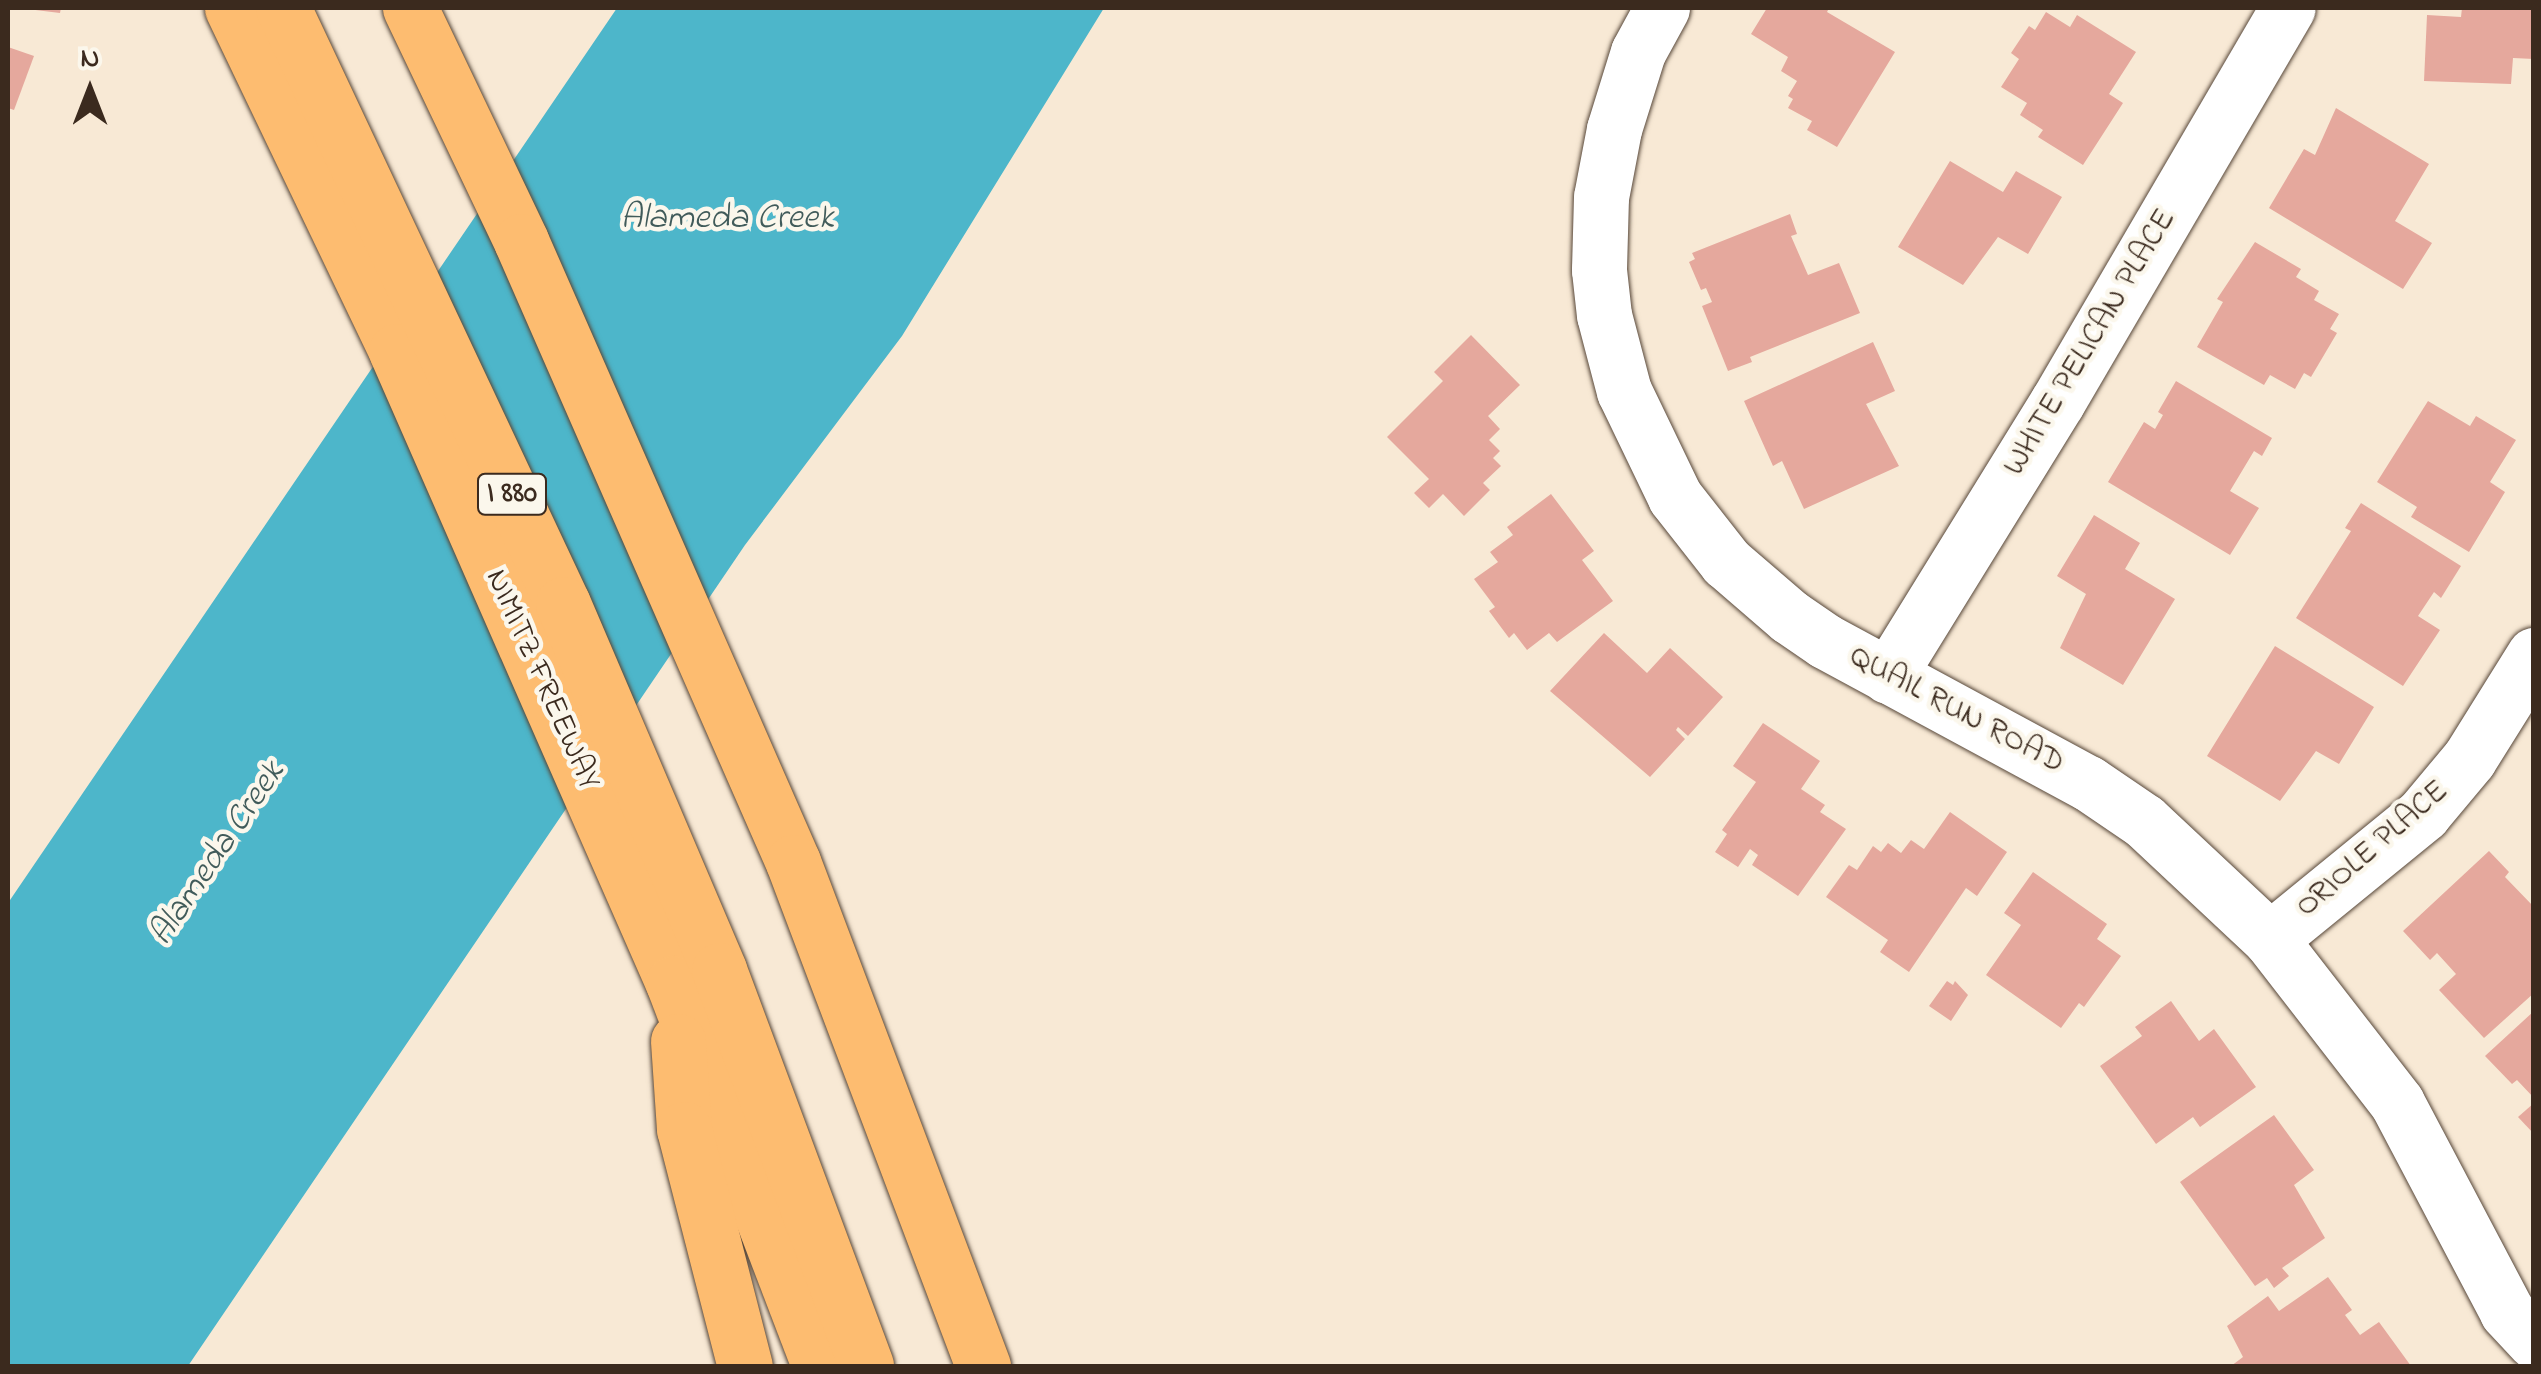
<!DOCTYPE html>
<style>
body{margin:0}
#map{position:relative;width:2541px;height:1374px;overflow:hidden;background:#f8e9d5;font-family:"Indie Flower",sans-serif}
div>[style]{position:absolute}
.water>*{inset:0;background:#4db6ca}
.building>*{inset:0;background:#e5a89d}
.roads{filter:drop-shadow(0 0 2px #574739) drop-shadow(0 0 2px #574739)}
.minor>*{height:55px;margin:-27.5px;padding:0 27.5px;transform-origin:27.5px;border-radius:27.5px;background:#fff}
.highway>*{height:55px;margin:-27.5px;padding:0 27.5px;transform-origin:27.5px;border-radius:27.5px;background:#fdbc70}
span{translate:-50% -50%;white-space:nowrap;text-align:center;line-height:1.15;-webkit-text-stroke:9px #fbf7ec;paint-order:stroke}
.shield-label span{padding:2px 8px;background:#fbf7ec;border:2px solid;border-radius:8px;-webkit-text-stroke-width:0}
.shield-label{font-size:30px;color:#3b2a1e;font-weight:700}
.street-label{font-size:32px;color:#3b2a1e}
.water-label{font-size:35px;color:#415b5a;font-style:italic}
.frame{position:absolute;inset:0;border:10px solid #3b2a1e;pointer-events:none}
.north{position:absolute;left:40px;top:40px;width:100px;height:100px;-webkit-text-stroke:8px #fbf7ec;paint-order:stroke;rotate:0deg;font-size:28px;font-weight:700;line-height:40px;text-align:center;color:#3b2a1e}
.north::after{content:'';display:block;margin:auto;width:35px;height:45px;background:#3b2a1e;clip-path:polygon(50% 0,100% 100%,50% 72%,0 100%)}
</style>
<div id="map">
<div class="water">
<div style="clip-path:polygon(617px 8px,1104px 8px,902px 336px,745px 545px,188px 1366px,8px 1366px,8px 903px)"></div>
</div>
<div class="building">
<div style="clip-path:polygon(19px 8px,61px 8px,60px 13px)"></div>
<div style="clip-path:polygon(1767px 8px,1829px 8px,1827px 12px,1895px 52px,1837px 147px,1807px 130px,1812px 121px,1788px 108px,1793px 99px,1788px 96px,1797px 81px,1781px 71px,1788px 57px,1751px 34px)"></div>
<div style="clip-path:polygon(2462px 8px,2534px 8px,2534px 59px,2513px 58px,2511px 84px,2424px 81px,2427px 15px,2461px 17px)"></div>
<div style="clip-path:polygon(2046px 12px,2070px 27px,2077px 15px,2136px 52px,2109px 94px,2123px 103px,2083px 165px,2038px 137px,2043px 130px,2020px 115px,2027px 103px,2001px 87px,2019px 59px,2011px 53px,2029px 26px,2035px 30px)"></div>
<div style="clip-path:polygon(8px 47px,34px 56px,14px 110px,8px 108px)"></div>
<div style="clip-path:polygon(2336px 108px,2429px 164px,2395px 221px,2432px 243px,2403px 289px,2269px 208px,2304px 149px,2315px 155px)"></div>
<div style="clip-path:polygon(1950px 161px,2003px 192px,2016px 171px,2062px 197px,2028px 254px,1998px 237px,1963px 285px,1898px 247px)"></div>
<div style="clip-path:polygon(1790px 214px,1797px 234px,1791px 236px,1808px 275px,1839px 263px,1860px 313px,1750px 357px,1752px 362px,1728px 371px,1702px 306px,1712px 302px,1706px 288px,1701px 290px,1689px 262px,1695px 259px,1692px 253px)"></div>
<div style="clip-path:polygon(2255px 242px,2301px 269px,2296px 277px,2319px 291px,2314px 300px,2339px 314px,2330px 329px,2337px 333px,2311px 377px,2304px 373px,2295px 389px,2270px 375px,2264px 385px,2197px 347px,2223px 302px,2217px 299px)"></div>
<div style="clip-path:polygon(1471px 335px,1520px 385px,1488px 416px,1500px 429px,1489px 440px,1500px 451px,1493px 458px,1501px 466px,1483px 483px,1490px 490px,1464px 516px,1443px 494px,1429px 508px,1414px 493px,1429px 479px,1387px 437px,1443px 381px,1434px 372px)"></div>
<div style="clip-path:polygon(1873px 342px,1895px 391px,1866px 404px,1899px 466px,1804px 509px,1782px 461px,1773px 466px,1744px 401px)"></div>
<div style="clip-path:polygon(2176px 381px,2272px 438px,2262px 456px,2254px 451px,2230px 491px,2259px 508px,2230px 555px,2108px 482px,2144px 422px,2155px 429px,2163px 415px,2158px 412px)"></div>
<div style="clip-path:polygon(2428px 401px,2470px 426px,2476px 416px,2516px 440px,2490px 482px,2505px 492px,2469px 552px,2411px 517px,2417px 507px,2377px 482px)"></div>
<div style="clip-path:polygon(1551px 494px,1594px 551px,1582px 560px,1613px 601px,1557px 642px,1549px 633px,1527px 650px,1514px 633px,1509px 638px,1489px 611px,1495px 607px,1474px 579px,1498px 562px,1490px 552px,1513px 535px,1507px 527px)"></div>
<div style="clip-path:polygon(2361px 503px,2461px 566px,2441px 598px,2434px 592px,2418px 616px,2440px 630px,2403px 686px,2296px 618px,2351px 531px,2345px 528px)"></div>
<div style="clip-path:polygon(2094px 515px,2140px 543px,2125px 569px,2175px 599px,2123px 685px,2060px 648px,2086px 594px,2057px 576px)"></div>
<div style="clip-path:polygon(1604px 633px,1647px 673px,1670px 648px,1723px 697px,1688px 736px,1678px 727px,1676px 730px,1685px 739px,1650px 777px,1550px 691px)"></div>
<div style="clip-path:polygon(2275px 646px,2374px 707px,2339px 764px,2316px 751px,2280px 801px,2207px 756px)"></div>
<div style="clip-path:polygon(1763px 723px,1820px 761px,1801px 789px,1825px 805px,1820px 812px,1846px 829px,1798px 896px,1752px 865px,1758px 855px,1750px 849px,1738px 867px,1715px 852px,1727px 834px,1722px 830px,1756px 782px,1733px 766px)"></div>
<div style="clip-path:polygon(1950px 812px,2007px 852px,1977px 896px,1966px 888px,1909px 972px,1880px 952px,1888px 940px,1826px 897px,1849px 865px,1857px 870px,1873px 846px,1881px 852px,1888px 843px,1901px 853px,1911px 840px,1924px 849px)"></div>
<div style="clip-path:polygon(2489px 851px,2509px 872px,2505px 877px,2534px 907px,2534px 993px,2484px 1038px,2439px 990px,2456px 974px,2437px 953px,2430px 960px,2403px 931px)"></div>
<div style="clip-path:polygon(2033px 872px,2107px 924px,2097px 939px,2121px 956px,2084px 1007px,2079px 1003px,2061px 1028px,1986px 975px,2021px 925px,2004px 913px)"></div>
<div style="clip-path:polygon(1947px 981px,1953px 985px,1955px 981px,1968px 995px,1951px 1021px,1929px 1006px)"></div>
<div style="clip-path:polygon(2171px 1001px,2199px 1041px,2214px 1029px,2256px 1087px,2200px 1127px,2193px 1117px,2156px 1144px,2100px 1066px,2142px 1036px,2135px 1027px)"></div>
<div style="clip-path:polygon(2534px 1011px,2534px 1098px,2517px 1080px,2512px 1084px,2485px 1056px)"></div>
<div style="clip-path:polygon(2534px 1103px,2534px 1134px,2518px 1117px)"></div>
<div style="clip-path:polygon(2274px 1115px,2314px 1170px,2294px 1185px,2325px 1238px,2282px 1268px,2289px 1276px,2274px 1288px,2267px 1278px,2255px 1286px,2180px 1182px)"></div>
<div style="clip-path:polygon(2328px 1277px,2352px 1310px,2345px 1315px,2360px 1335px,2379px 1322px,2411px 1366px,2231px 1366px,2243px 1357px,2227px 1326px,2268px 1296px,2279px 1311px)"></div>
</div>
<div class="roads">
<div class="minor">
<div style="left:1662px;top:8px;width:50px;rotate:118.6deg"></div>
<div style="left:1638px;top:52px;width:81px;rotate:107.3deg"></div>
<div style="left:1614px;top:129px;width:69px;rotate:100.8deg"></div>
<div style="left:1601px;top:197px;width:73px;rotate:91.6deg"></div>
<div style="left:1599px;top:270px;width:45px;rotate:83.7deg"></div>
<div style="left:1604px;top:315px;width:79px;rotate:75.3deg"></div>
<div style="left:1624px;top:391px;width:118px;rotate:64.3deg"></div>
<div style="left:1675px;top:497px;width:83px;rotate:51.9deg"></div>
<div style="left:1726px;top:562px;width:84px;rotate:40.7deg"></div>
<div style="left:1790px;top:617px;width:42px;rotate:34.4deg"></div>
<div style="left:1825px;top:641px;width:299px;rotate:28.4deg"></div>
<div style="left:2088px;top:783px;width:68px;rotate:34.2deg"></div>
<div style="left:2144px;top:821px;width:173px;rotate:43.1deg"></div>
<div style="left:2270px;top:939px;width:207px;rotate:52.2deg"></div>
<div style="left:2397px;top:1103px;width:236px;rotate:62.2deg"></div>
<div style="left:2507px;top:1312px;width:40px;rotate:47deg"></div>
<div style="left:1888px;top:676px;width:323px;rotate:-58.3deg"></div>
<div style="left:2058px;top:401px;width:455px;rotate:-59.7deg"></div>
<div style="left:2270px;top:939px;width:198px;rotate:-39.2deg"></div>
<div style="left:2423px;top:814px;width:72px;rotate:-50.1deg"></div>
<div style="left:2469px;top:759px;width:123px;rotate:-58deg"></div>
</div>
<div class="highway">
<div style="left:232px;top:8px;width:380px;rotate:64.4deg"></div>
<div style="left:396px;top:351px;width:690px;rotate:66.33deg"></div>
<div style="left:673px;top:983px;width:410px;rotate:69.1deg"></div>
<div style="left:283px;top:8px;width:658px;rotate:64.84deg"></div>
<div style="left:563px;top:604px;width:398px;rotate:66.9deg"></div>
<div style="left:719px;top:970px;width:422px;rotate:69.6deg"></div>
<div style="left:410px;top:8px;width:258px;rotate:64.5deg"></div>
<div style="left:521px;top:241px;width:678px;rotate:66.35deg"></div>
<div style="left:793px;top:862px;width:539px;rotate:69.34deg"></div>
<div style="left:678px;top:1041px;width:88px;rotate:86.1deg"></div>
<div style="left:684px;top:1129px;width:245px;rotate:75.6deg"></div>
</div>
</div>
<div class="shield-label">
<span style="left:512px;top:494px">I 880</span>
</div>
<div class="street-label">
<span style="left:2091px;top:343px;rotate:-59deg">WHITE PELICAN PLACE</span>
<span style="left:541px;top:680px;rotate:66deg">NIMITZ FREEWAY</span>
<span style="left:1956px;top:711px;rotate:28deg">QUAIL RUN ROAD</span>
<span style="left:2373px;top:850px;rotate:-41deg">ORIOLE PLACE</span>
</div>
<div class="water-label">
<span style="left:727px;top:219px">Alameda Creek</span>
<span style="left:218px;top:854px;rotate:-56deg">Alameda Creek</span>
</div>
<div class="frame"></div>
<div class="north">N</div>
</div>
